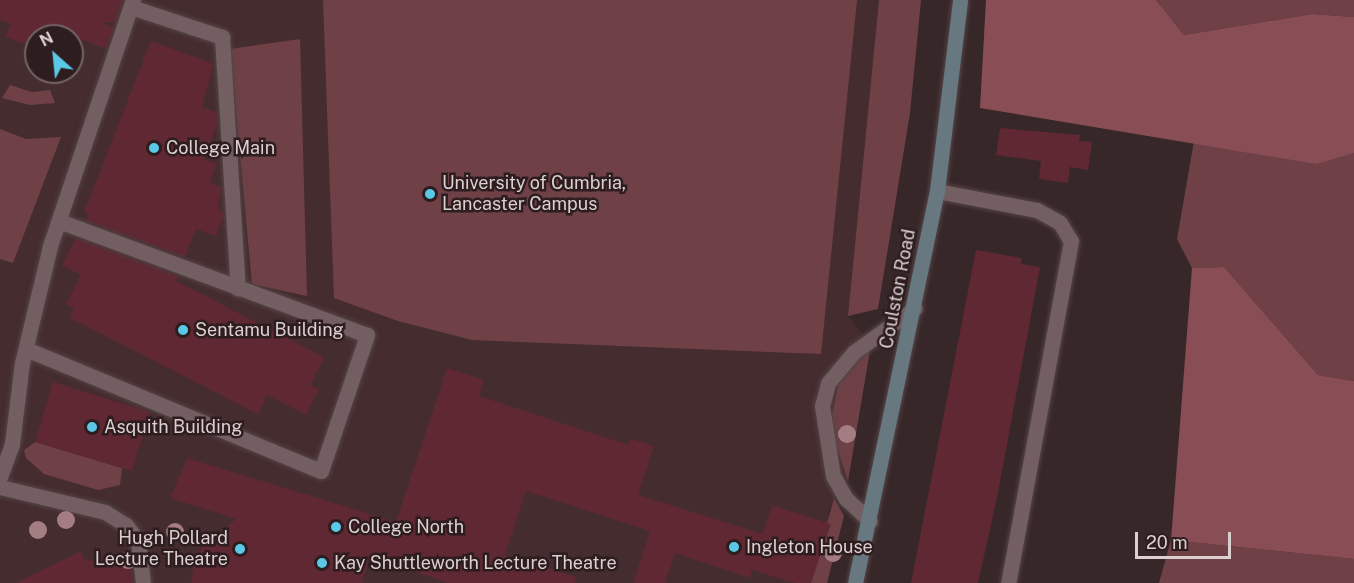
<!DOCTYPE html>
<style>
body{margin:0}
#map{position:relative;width:1354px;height:583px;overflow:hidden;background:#382729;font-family:"Public Sans",sans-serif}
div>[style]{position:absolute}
.built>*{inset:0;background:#452c2f}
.green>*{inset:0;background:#6f4147}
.forest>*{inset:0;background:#894d56}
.building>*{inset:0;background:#5f2832}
.roads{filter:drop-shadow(0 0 2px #544546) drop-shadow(0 0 2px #544546)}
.lane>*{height:15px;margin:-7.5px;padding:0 7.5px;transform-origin:7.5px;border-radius:7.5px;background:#735f61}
.street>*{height:15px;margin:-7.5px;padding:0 7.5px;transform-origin:7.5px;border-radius:7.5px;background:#735f61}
.secondary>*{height:15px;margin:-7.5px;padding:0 7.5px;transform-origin:7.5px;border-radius:7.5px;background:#687881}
.trees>*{width:18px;height:18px;margin:-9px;border-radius:50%;background:#a47d82}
.dots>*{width:16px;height:16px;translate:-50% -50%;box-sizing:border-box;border:3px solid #2e1d1f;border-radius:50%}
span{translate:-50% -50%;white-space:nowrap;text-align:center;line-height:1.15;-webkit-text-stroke:5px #2e1d1f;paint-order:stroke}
.poi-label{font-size:18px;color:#dbcfd0}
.left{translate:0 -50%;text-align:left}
.right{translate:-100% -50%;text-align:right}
.street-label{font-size:18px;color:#dbcfd0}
.north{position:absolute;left:24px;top:24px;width:60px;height:60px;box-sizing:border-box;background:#2e1d1f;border:2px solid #736466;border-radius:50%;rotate:333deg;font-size:16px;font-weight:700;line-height:24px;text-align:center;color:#dbcfd0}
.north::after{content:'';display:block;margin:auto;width:21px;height:27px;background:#5ac8e6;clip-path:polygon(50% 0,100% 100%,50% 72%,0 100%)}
.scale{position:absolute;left:1135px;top:532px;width:96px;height:27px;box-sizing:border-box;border:3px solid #dbcfd0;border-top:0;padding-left:8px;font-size:18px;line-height:21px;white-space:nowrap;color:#dbcfd0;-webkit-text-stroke:4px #2e1d1f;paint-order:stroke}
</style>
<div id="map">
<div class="built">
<div style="clip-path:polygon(evenodd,0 0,879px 0,848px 316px,871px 344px,848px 481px,828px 512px,831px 524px,811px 583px,0 583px,0 0,36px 36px,72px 36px,72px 72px,36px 72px,36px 36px)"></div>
</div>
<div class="green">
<div style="clip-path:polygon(323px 0,857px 0,821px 354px,472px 340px,398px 321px,334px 298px)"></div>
<div style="clip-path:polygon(879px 0,921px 0,910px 113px,878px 309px,848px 316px)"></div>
<div style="clip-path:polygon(1156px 0,1354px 0,1354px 17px,1312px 14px,1184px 35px)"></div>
<div style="clip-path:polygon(300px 39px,307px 296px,252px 284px,230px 49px)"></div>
<div style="clip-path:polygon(10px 85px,32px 92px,50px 90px,55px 103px,30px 105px,2px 98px)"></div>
<div style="clip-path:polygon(0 129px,26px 139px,61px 137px,13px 263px,0 259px)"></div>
<div style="clip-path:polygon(1194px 141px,1316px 163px,1354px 153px,1354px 381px,1318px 375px,1224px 267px,1192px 268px,1177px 239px)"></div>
<div style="clip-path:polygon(871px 344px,848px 481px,835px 442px,832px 415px,838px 385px)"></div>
<div style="clip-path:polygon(35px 442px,122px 468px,120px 485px,98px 490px,44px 474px,26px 458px,24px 450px)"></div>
<div style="clip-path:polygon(834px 498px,844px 516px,827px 583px,811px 583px)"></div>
<div style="clip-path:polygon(1171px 540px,1354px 559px,1354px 583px,1159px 583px)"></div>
</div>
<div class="forest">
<div style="clip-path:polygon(986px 0,1156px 0,1184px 35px,1312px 14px,1354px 17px,1354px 153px,1316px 164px,980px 108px)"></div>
<div style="clip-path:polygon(1224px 267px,1318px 375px,1354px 381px,1354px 559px,1171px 540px,1192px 268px)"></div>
</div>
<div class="building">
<div style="clip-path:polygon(0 0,123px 0,115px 22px,101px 23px,114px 27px,106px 49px,72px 36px,36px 36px,36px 48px,5px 37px,10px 24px,0 20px)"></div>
<div style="clip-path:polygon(151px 41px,214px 64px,202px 107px,217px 112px,218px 123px,204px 159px,217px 164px,210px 183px,222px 187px,218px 207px,224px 215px,216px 236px,196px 229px,185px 257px,86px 221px,89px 214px,84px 212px)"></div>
<div style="clip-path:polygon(1000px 128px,1080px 135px,1079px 141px,1092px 142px,1088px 170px,1070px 167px,1068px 183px,1039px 179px,1041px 161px,996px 155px)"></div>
<div style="clip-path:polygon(76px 238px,178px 276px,176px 281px,324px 357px,310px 385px,319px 389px,306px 415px,267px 395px,258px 414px,70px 318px,74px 308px,66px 304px,81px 275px,62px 265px)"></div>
<div style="clip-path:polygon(976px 250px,1022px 258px,1021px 264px,1040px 267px,997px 498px,978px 583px,911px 583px)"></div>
<div style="clip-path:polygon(447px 368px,484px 380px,479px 396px,629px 445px,631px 439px,654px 446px,638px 495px,763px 534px,772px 505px,831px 524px,811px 583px,795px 583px,752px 570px,750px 578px,675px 553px,665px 583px,633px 583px,650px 531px,526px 491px,505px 555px,576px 577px,575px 583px,448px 583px,370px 556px,362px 583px,191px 583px,195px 554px,236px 519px,170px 498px,187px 458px,396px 522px)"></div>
<div style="clip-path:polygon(53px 382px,150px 412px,132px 471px,35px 442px)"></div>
<div style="clip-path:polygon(81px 551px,83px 559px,131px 567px,133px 583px,16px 583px)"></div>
</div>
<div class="roads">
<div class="lane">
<div style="left:131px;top:7px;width:96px;rotate:18.2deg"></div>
<div style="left:937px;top:191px;width:102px;rotate:10.8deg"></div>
<div style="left:1037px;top:210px;width:26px;rotate:29deg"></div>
<div style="left:1060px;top:223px;width:21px;rotate:59deg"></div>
<div style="left:1071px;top:241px;width:348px;rotate:100.4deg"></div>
<div style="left:0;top:477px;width:35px;rotate:-70deg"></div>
<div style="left:12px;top:444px;width:82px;rotate:-83deg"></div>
<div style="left:22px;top:363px;width:120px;rotate:-76.5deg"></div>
<div style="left:50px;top:246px;width:260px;rotate:-71.4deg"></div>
<div style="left:0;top:487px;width:108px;rotate:13.4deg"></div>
<div style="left:105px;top:512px;width:25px;rotate:32deg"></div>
<div style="left:126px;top:525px;width:20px;rotate:53deg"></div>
<div style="left:138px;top:541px;width:42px;rotate:83.2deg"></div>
<div style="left:870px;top:521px;width:33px;rotate:-137deg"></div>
<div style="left:846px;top:499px;width:26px;rotate:-119deg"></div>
<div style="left:833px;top:476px;width:71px;rotate:-98.9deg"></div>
<div style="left:822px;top:406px;width:24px;rotate:-75deg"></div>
<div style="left:828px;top:383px;width:40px;rotate:-50deg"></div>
<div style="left:854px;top:352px;width:75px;rotate:-35.8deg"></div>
</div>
<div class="street">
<div style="left:222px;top:37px;width:252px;rotate:86.4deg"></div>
<div style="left:26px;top:349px;width:319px;rotate:22.5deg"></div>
<div style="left:321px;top:471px;width:144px;rotate:-71.3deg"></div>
<div style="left:367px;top:335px;width:329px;rotate:-159.7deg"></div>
</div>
<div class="secondary">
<div style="left:855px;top:583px;width:400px;rotate:-78.2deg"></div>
<div style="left:937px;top:191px;width:192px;rotate:-83.1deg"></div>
</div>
</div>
<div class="trees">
<div style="left:847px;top:434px"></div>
<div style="left:66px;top:520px"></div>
<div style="left:38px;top:530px"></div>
<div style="left:175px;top:532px"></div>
<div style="left:833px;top:553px"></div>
<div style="left:128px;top:560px"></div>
</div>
<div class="dots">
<div style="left:154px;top:148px;background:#5ac8e6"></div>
<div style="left:430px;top:194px;background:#5ac8e6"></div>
<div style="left:183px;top:330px;background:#5ac8e6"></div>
<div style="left:92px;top:427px;background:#5ac8e6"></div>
<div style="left:336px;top:527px;background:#5ac8e6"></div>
<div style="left:734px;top:547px;background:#5ac8e6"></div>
<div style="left:240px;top:549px;background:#5ac8e6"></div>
<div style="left:322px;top:563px;background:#5ac8e6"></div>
</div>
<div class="poi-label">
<span class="left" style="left:166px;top:148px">College Main</span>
<span class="left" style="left:442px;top:194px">University of Cumbria,<br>Lancaster Campus</span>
<span class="left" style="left:195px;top:330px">Sentamu Building</span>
<span class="left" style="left:104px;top:427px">Asquith Building</span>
<span class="left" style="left:348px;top:527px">College North</span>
<span class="right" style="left:228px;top:549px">Hugh Pollard<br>Lecture Theatre</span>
<span class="left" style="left:746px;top:547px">Ingleton House</span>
<span class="left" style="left:334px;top:563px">Kay Shuttleworth Lecture Theatre</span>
</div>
<div class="street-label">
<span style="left:898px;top:289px;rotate:-79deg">Coulston Road</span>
</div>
<div class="north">N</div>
<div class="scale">20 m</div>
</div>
